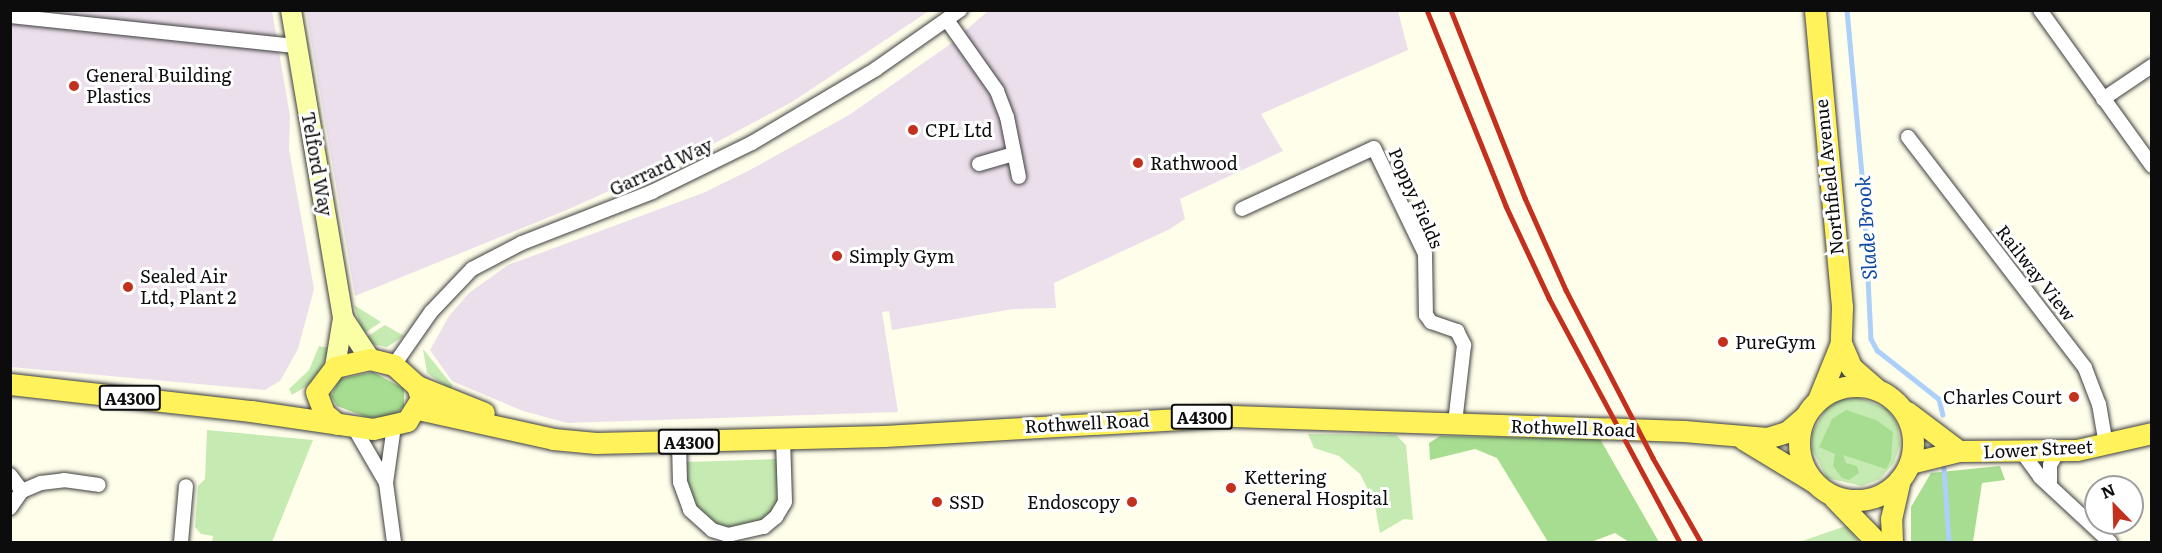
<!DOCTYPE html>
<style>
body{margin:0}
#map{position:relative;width:2162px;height:553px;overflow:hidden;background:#fffeea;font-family:Literata,serif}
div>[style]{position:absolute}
.industrial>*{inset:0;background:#ebdfeb}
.green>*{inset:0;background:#c6ebb2}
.forest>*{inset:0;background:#a6dd90}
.stream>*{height:4.5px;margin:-2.25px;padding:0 2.25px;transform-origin:2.25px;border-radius:2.25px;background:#acd0f9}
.roads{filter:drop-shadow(0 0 2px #3f3f3f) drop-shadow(0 0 2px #3f3f3f)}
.street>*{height:14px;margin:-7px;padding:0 7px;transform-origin:7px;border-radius:7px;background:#fff}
.secondary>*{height:20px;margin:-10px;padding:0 10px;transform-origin:10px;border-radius:10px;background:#faffa5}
.primary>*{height:21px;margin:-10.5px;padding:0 10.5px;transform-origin:10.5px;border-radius:10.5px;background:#fff25a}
.primary>.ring{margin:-10.5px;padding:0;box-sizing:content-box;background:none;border:21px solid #fff25a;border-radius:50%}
.rail>*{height:4.5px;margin:-2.25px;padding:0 2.25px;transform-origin:2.25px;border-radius:2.25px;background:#c3301d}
.dots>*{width:16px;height:16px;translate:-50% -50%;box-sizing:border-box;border:3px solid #fff;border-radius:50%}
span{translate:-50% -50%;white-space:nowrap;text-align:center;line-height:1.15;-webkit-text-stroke:6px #fff;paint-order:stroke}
.shield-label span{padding:2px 4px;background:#fff;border:2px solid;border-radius:4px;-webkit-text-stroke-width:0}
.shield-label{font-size:16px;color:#0c0c0c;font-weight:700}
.poi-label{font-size:18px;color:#0c0c0c}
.left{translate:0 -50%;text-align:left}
.right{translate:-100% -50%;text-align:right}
.street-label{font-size:18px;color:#0c0c0c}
.water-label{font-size:20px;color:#0f4aa3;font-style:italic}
.frame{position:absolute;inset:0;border:12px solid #0c0c0c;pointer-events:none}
.north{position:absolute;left:2084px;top:475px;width:60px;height:60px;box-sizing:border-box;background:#fff;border:2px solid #9e9e9e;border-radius:50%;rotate:337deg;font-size:16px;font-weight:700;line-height:24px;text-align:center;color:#0c0c0c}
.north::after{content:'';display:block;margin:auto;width:21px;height:27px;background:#c3301d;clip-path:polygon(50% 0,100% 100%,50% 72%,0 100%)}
</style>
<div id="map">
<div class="industrial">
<div style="clip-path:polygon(10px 11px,272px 11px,290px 116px,289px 149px,314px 289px,298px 349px,280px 381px,265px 390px,11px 367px)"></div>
<div style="clip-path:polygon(306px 11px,306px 10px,929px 11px,792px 102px,717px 142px,569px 209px,355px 296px)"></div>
<div style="clip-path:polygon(988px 11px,1398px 11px,1408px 50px,1261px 114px,1283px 151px,1180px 199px,1185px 219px,1170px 229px,1054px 283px,1056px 308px,1013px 309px,892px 330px,889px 311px,882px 312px,898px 412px,567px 423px,523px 411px,452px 381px,430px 350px,449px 316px,469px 293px,508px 265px,703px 193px,748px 171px,849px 115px,949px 45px)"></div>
</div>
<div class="green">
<div style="clip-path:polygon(354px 305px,381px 322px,363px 334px)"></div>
<div style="clip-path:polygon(385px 325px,404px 336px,387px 347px,371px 344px,365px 338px)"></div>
<div style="clip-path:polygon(319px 346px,329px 348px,322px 367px,308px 385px,292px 395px,289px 389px,309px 370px)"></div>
<div style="clip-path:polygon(423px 349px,453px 386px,450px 389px,427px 373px)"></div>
<div style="clip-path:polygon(1858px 397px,1887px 409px,1897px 424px,1900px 444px,1894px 463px,1880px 479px,1862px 486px,1827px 478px,1812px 449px,1812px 433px,1827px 407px,1842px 399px)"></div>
<div style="clip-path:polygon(207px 430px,313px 440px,272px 542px,212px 542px,213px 536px,201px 534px,195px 527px,198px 486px,205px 479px)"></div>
<div style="clip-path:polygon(1308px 434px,1396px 435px,1406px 445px,1413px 520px,1404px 519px,1380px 533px,1374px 501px,1360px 474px,1339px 456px,1314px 448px)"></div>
<div style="clip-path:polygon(780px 459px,777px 504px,767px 517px,750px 527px,721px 528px,702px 518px,688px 493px,685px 462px)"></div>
<div style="clip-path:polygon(1846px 526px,1859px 542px,1799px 542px)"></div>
</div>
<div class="forest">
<div style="clip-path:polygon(373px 372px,404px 389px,404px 406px,393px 416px,369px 418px,337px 406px,331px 396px,340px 379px)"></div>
<div style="clip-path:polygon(1846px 410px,1876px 420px,1893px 432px,1891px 460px,1886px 469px,1843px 455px,1846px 463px,1857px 466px,1859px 473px,1849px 480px,1842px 478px,1833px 466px,1835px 454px,1819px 447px,1832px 419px)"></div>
<div style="clip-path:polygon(1440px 436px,1600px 439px,1659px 542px,1629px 542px,1615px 533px,1591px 542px,1548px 542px,1497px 458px,1475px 449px,1430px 460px,1429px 443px)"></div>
<div style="clip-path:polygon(2000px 466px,2005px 480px,1982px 483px,1973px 542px,1911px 542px,1911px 507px,1931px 473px)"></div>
</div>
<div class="stream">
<div style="left:1847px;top:10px;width:187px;rotate:84.8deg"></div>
<div style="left:1864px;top:196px;width:143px;rotate:87.2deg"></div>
<div style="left:1871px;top:339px;width:13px;rotate:61deg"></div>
<div style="left:1877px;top:350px;width:79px;rotate:38.3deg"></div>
<div style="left:1939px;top:399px;width:16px;rotate:76deg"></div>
<div style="left:1944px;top:468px;width:74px;rotate:86.1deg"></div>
</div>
<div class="roads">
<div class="street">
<div style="left:2040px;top:10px;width:192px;rotate:54.3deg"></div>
<div style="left:10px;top:16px;width:289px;rotate:6deg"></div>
<div style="left:947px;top:20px;width:87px;rotate:54.8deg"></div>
<div style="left:997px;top:91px;width:28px;rotate:69deg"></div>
<div style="left:1007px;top:117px;width:61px;rotate:78.7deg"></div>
<div style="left:2103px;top:99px;width:59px;rotate:-34deg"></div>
<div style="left:1908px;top:137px;width:291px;rotate:52.5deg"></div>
<div style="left:2085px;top:368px;width:39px;rotate:69deg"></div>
<div style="left:2099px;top:404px;width:42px;rotate:80.3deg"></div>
<div style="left:979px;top:164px;width:36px;rotate:-16deg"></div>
<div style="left:1242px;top:209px;width:145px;rotate:-24.8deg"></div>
<div style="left:1374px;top:148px;width:118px;rotate:64.3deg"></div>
<div style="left:1425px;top:254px;width:61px;rotate:89.1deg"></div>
<div style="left:1426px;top:315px;width:9px;rotate:54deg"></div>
<div style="left:1431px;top:322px;width:28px;rotate:19deg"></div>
<div style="left:1457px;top:331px;width:16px;rotate:63deg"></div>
<div style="left:1464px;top:345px;width:79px;rotate:96.6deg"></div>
<div style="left:394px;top:365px;width:65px;rotate:-55.1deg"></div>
<div style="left:431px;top:312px;width:59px;rotate:-46.4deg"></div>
<div style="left:472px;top:269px;width:56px;rotate:-27.5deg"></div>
<div style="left:522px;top:243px;width:140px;rotate:-21.4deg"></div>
<div style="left:652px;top:192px;width:111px;rotate:-26.1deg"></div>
<div style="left:752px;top:143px;width:144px;rotate:-30.8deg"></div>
<div style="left:876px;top:69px;width:103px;rotate:-35.1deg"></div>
<div style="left:353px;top:426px;width:66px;rotate:59.9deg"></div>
<div style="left:394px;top:426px;width:58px;rotate:98deg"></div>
<div style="left:386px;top:483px;width:60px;rotate:82.3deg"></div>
<div style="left:679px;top:442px;width:40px;rotate:88.6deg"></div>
<div style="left:680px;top:482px;width:30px;rotate:70deg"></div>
<div style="left:690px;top:510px;width:30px;rotate:42deg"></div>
<div style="left:712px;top:530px;width:17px;rotate:17deg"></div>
<div style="left:728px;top:535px;width:37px;rotate:-13deg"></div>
<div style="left:764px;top:527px;width:16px;rotate:-40deg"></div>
<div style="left:776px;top:517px;width:17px;rotate:-59deg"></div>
<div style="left:785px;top:502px;width:62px;rotate:-91.8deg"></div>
<div style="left:2022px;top:452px;width:31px;rotate:54deg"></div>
<div style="left:2040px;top:477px;width:96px;rotate:42.9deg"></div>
<div style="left:10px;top:475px;width:20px;rotate:53deg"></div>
<div style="left:2050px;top:485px;width:20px;rotate:-90deg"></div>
<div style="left:2050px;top:465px;width:16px;rotate:-60deg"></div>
<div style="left:10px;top:508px;width:21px;rotate:-55deg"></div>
<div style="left:22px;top:491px;width:21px;rotate:-23deg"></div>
<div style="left:41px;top:483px;width:23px;rotate:-7deg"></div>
<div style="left:64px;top:480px;width:35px;rotate:8deg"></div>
<div style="left:181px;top:542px;width:56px;rotate:-84.9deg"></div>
</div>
<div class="secondary">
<div style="left:291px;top:10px;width:312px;rotate:80.4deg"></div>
<div style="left:343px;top:318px;width:49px;rotate:56.6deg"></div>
<div style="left:335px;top:367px;width:50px;rotate:-80.7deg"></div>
</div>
<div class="primary">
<div style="left:1815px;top:10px;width:298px;rotate:84.8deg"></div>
<div style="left:1842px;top:307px;width:36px;rotate:92deg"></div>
<div style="left:1841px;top:343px;width:61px;rotate:112deg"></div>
<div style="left:1841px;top:343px;width:26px;rotate:67deg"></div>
<div style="left:1851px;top:367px;width:32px;rotate:41deg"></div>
<div style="left:10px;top:384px;width:243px;rotate:6.4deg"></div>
<div style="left:251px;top:411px;width:123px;rotate:8.4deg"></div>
<div style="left:373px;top:429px;width:35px;rotate:-13deg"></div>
<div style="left:407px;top:421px;width:26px;rotate:-58deg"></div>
<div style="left:421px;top:399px;width:14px;rotate:-107deg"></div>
<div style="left:417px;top:386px;width:31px;rotate:-138deg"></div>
<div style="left:394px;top:365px;width:25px;rotate:-166deg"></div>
<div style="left:370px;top:359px;width:36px;rotate:167deg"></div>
<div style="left:335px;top:367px;width:31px;rotate:127deg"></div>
<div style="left:316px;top:392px;width:22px;rotate:69deg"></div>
<div style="left:324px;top:413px;width:17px;rotate:40deg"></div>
<div class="ring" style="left:1799px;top:386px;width:93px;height:93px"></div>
<div style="left:417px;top:386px;width:72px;rotate:21.9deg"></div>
<div style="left:418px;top:409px;width:138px;rotate:12.5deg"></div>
<div style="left:553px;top:439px;width:43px;rotate:5.3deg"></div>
<div style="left:596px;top:443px;width:288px;rotate:-1.4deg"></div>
<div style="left:884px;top:436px;width:349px;rotate:-3.3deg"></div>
<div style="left:1232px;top:416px;width:452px;rotate:1.9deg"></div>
<div style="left:1684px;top:431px;width:83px;rotate:4.8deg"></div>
<div style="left:1767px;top:438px;width:21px;rotate:-17deg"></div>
<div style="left:1787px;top:432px;width:23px;rotate:-41deg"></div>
<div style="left:1907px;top:412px;width:65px;rotate:36.9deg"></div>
<div style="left:1743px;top:439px;width:83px;rotate:31.2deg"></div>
<div style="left:1910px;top:463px;width:50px;rotate:-13.8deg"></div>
<div style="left:1959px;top:451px;width:118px;rotate:-0.5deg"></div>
<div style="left:2077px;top:450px;width:77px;rotate:-12.8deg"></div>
<div style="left:1834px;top:498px;width:62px;rotate:45.7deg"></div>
<div style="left:1892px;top:542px;width:23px;rotate:-92deg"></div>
<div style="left:1891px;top:519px;width:41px;rotate:-77.3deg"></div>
</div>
</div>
<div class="rail">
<div style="left:1427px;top:10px;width:211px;rotate:68deg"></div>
<div style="left:1506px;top:206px;width:102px;rotate:64.9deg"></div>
<div style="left:1549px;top:298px;width:277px;rotate:61.8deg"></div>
<div style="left:1451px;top:10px;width:202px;rotate:68.5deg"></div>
<div style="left:1525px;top:198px;width:101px;rotate:66deg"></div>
<div style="left:1566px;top:290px;width:189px;rotate:62.6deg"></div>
<div style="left:1653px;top:458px;width:97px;rotate:60.3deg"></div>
</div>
<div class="dots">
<div style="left:74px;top:86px;background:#c3301d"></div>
<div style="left:913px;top:130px;background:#c3301d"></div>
<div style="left:1138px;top:163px;background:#c3301d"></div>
<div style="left:837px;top:256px;background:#c3301d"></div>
<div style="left:128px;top:287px;background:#c3301d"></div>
<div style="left:1723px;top:342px;background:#c3301d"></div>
<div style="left:2074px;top:397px;background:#c3301d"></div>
<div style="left:1231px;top:488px;background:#c3301d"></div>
<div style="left:937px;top:502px;background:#c3301d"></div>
<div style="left:1132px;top:502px;background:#c3301d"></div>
</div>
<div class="shield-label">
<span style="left:130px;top:398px">A4300</span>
<span style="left:1202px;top:417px">A4300</span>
<span style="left:689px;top:442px">A4300</span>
</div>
<div class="poi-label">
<span class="left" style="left:86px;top:86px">General Building<br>Plastics</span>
<span class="left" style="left:925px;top:130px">CPL Ltd</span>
<span class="left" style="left:1150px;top:163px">Rathwood</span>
<span class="left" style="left:849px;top:256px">Simply Gym</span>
<span class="left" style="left:140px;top:287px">Sealed Air<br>Ltd, Plant 2</span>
<span class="left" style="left:1735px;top:342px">PureGym</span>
<span class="right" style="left:2062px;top:397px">Charles Court</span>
<span class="left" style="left:1244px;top:488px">Kettering<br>General Hospital</span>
<span class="left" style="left:949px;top:502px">SSD</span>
<span class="right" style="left:1120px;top:502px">Endoscopy</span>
</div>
<div class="street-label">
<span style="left:317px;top:164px;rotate:80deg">Telford Way</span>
<span style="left:661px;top:167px;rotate:-25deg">Garrard Way</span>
<span style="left:1829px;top:177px;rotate:-96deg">Northfield Avenue</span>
<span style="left:1416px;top:198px;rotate:66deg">Poppy Fields</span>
<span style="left:2036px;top:273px;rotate:52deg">Railway View</span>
<span style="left:1087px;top:423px;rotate:-3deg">Rothwell Road</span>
<span style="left:1573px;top:428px;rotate:2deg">Rothwell Road</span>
<span style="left:2038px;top:449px;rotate:-3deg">Lower Street</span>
</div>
<div class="water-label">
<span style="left:1865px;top:228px;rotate:-94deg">Slade Brook</span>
</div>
<div class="frame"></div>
<div class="north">N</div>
</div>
